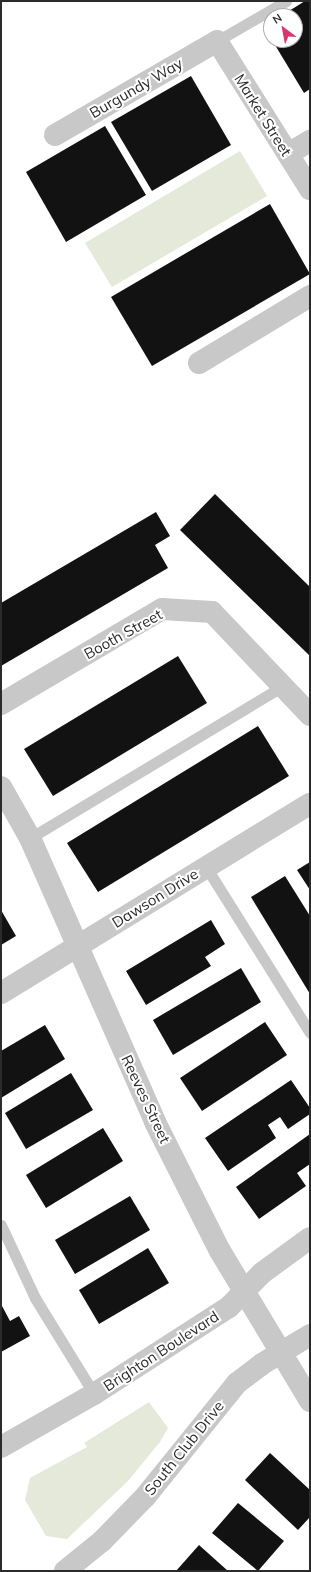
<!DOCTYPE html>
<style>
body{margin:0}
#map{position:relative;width:311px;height:1572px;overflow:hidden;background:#fff;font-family:Mulish,sans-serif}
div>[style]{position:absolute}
.green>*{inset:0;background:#e5e9d9}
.building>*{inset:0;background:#121212}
.service>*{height:11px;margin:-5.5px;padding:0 5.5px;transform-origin:5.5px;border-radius:5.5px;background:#c8c8c8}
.minor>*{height:22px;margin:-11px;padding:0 11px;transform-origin:11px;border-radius:11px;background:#c8c8c8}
span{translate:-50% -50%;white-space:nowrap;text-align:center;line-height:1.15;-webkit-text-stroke:4px #fff;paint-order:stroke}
.street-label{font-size:15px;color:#2b2b2b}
.frame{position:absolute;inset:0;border:2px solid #2b2b2b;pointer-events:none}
.north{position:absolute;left:263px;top:8px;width:40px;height:40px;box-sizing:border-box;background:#fff;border:1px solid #aaa;border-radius:50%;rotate:328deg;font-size:11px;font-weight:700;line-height:16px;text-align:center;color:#2b2b2b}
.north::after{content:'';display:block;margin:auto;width:14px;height:18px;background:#d9366c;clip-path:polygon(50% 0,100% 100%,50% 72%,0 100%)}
</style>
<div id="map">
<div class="green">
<div style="clip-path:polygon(240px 151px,267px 196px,112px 287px,85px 243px)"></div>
<div style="clip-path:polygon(149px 1402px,168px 1428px,160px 1442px,128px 1481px,67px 1539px,46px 1536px,25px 1500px,30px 1478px,87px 1447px,84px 1443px)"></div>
</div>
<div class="building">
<div style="clip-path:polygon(305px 1px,310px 1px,310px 89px,304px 93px,272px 40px,295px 40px,295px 16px,281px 16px)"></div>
<div style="clip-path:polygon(271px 22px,271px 38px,264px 26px)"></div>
<div style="clip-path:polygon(191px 76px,231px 145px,152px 191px,111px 122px)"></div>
<div style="clip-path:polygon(105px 126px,146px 195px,66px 242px,26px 172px)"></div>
<div style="clip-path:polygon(270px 204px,310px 274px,152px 366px,111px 297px)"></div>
<div style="clip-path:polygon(215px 494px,310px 587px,310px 656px,180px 530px)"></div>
<div style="clip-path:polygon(156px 512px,170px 536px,155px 545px,168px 568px,1px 666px,1px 603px)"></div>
<div style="clip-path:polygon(178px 656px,207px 703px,53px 796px,24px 749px)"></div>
<div style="clip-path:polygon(258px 726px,289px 776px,98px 892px,67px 843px)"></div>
<div style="clip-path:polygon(310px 862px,310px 890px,297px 870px)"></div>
<div style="clip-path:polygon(285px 876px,310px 916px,310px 994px,251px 897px)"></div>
<div style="clip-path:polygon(1px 910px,16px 936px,1px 945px)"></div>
<div style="clip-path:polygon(211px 920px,225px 944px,205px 957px,211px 966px,146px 1005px,126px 971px)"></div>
<div style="clip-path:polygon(241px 968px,261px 1002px,173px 1055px,153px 1020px)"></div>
<div style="clip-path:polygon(265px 1022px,287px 1055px,202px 1111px,180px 1078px)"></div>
<div style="clip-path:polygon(45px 1025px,65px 1059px,1px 1098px,1px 1051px)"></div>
<div style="clip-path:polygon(71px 1073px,93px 1110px,26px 1149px,5px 1113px)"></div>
<div style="clip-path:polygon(291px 1080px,310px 1108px,310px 1114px,288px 1129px,280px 1117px,268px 1125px,276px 1138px,228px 1171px,205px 1138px)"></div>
<div style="clip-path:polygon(103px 1128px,123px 1161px,46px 1208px,26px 1175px)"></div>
<div style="clip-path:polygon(310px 1134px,310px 1164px,297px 1173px,306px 1186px,259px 1219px,236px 1187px)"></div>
<div style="clip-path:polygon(130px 1196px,150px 1230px,75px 1274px,55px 1240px)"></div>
<div style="clip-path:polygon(148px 1248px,169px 1283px,99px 1324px,79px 1290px)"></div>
<div style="clip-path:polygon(1px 1304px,10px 1321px,19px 1316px,30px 1336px,1px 1352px)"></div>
<div style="clip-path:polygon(270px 1453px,310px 1490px,310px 1517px,298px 1530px,245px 1480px)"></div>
<div style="clip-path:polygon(238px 1503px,284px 1541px,258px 1571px,212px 1533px)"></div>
<div style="clip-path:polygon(199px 1545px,228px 1571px,176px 1571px)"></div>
</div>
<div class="service">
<div style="left:217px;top:41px;width:80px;rotate:-30.1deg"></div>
<div style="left:30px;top:838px;width:297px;rotate:-31deg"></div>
<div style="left:206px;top:867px;width:196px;rotate:57.9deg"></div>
<div style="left:1px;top:1225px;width:81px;rotate:65deg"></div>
<div style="left:35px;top:1298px;width:113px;rotate:58.4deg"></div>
</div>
<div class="minor">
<div style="left:55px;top:135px;width:187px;rotate:-30.1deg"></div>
<div style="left:217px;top:41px;width:175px;rotate:57.9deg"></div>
<div style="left:288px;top:154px;width:26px;rotate:-31deg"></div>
<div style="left:199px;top:363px;width:130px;rotate:-31.1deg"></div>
<div style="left:1px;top:704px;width:187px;rotate:-30.5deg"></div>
<div style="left:162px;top:609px;width:50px;rotate:3.4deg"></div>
<div style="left:212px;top:612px;width:142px;rotate:46.4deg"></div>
<div style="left:1px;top:787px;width:59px;rotate:60.4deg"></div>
<div style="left:30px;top:838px;width:310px;rotate:66.2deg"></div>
<div style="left:155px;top:1122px;width:144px;rotate:63.3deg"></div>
<div style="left:220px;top:1251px;width:175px;rotate:59deg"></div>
<div style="left:1px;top:993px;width:362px;rotate:-31.5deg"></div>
<div style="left:1px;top:1447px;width:107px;rotate:-29.7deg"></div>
<div style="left:94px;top:1394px;width:161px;rotate:-32.8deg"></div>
<div style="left:229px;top:1307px;width:47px;rotate:-45.9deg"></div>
<div style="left:262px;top:1273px;width:59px;rotate:-36.1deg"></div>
<div style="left:65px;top:1571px;width:48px;rotate:-39deg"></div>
<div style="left:102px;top:1541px;width:62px;rotate:-45.7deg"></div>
<div style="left:145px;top:1497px;width:146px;rotate:-51.1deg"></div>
<div style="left:237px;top:1383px;width:31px;rotate:-37deg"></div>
<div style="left:262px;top:1364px;width:56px;rotate:-31.1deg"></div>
</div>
<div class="street-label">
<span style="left:136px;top:88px;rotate:-30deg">Burgundy Way</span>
<span style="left:263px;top:115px;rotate:58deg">Market Street</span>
<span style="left:123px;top:634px;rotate:-29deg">Booth Street</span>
<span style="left:155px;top:898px;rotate:-32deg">Dawson Drive</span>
<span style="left:146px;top:1099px;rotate:65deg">Reeves Street</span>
<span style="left:161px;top:1351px;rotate:-33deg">Brighton Boulevard</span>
<span style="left:184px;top:1448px;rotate:-51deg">South Club Drive</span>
</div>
<div class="frame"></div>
<div class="north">N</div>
</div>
